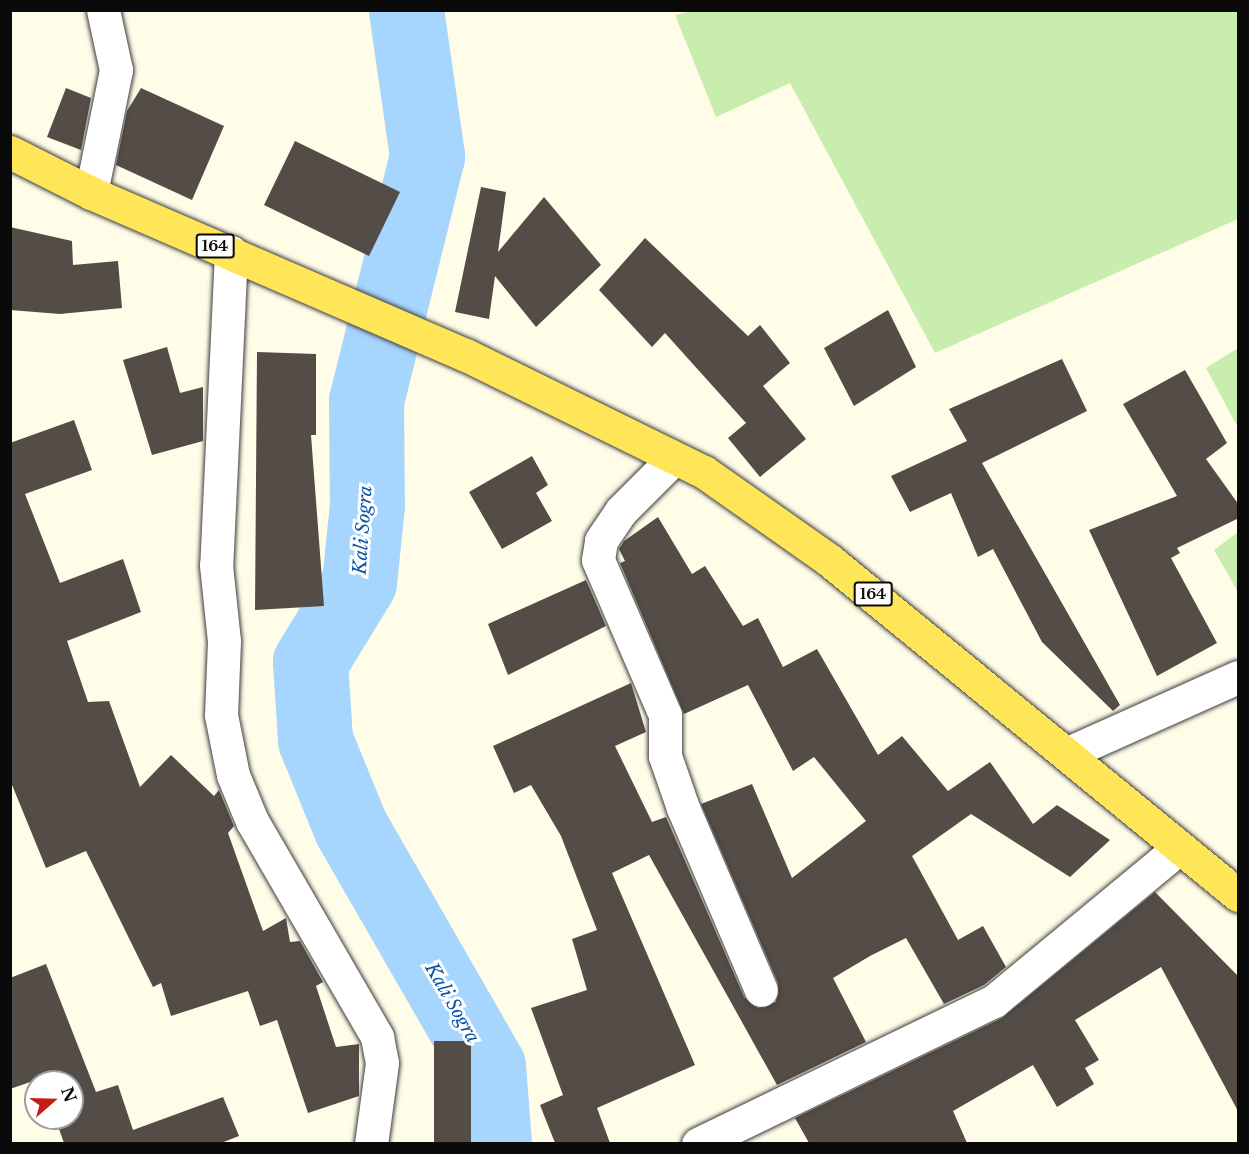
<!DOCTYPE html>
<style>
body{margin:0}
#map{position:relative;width:1249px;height:1154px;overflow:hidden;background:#fffce8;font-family:"Libre Baskerville",serif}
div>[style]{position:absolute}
.green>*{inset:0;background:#c9edae}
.river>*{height:75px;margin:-37.5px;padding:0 37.5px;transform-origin:37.5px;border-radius:37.5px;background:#a6d5fd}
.building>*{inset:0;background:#544c46}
.roads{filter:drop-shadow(0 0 2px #3d3d3d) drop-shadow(0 0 2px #3d3d3d)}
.minor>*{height:33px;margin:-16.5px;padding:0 16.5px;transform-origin:16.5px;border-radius:16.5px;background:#fff}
.major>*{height:33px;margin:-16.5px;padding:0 16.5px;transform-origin:16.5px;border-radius:16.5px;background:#ffe558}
span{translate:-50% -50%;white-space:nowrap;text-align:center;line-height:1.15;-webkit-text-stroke:6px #fff;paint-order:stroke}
.shield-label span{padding:2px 4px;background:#fff;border:2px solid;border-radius:4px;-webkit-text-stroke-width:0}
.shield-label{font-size:15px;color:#0a0a0a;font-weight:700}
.water-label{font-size:18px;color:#0854a7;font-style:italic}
.frame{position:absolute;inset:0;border:12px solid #0a0a0a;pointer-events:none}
.north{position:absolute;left:24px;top:1070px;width:60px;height:60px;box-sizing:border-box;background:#fff;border:2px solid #9d9d9d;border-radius:50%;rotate:70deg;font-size:16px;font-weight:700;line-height:24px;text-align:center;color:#0a0a0a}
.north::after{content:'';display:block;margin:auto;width:21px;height:27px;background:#c71c15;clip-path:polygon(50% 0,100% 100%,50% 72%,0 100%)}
</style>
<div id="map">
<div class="green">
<div style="clip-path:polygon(691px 11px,1238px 11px,1238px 219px,935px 353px,790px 83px,716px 117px,675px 15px)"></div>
<div style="clip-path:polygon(1238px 348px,1238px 428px,1206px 368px)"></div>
<div style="clip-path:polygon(1238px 532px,1238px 592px,1214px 550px)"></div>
</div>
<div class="river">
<div style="left:406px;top:10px;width:148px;rotate:81.8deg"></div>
<div style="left:427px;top:156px;width:252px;rotate:104deg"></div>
<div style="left:366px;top:400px;width:105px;rotate:89.5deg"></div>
<div style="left:367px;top:505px;width:77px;rotate:95.9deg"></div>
<div style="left:359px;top:582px;width:94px;rotate:121.5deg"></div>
<div style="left:310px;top:662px;width:78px;rotate:86.3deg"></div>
<div style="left:315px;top:740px;width:95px;rotate:67.8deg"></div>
<div style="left:351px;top:828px;width:275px;rotate:60.1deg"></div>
<div style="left:488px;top:1066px;width:78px;rotate:85.6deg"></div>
</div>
<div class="building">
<div style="clip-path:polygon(66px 88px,91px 98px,81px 150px,47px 137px)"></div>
<div style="clip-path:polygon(141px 88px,224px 126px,192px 200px,116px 165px,127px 111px)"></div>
<div style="clip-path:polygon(295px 141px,400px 192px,369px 256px,264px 205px)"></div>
<div style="clip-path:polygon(481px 187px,506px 192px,498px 252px,544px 197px,601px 265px,536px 327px,495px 276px,489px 319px,455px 312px)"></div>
<div style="clip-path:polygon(10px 227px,72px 241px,73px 265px,118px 261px,122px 308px,60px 314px,10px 310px)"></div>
<div style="clip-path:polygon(645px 238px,748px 336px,760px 325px,790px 363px,763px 386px,806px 439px,760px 477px,728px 438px,746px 423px,665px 333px,652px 347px,599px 290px)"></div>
<div style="clip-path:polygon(888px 310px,916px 367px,854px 406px,824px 348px)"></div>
<div style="clip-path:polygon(167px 347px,180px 393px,203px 387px,203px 441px,152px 455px,123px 360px)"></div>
<div style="clip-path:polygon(257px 352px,316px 354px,316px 435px,311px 435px,324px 606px,255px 610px)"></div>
<div style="clip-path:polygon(1062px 359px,1087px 411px,982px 463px,1120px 705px,1113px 711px,1042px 642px,993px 549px,978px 557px,951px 493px,910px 512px,891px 476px,967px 441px,949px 409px)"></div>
<div style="clip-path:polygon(1185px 370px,1227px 443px,1206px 459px,1239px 505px,1239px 518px,1177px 548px,1180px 553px,1171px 558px,1217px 643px,1157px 676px,1089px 530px,1177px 496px,1123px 404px)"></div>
<div style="clip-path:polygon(74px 420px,92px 470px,25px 494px,60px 583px,123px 559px,141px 612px,67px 641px,88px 702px,109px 701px,140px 787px,171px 755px,214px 796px,219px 790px,234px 826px,228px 833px,263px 931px,286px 918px,290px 942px,300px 941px,323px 982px,316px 986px,336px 1047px,359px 1044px,359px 1096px,308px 1113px,277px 1020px,260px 1026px,248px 991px,171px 1016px,161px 983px,153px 987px,86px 851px,46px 868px,10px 780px,10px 443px)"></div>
<div style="clip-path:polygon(532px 456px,548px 485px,536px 493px,552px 521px,502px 549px,469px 492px)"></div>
<div style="clip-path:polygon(658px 517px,692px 574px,705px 566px,743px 626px,758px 618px,783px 667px,817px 649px,878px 755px,902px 736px,948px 791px,990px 762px,1033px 824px,1057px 805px,1110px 840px,1070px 877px,971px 814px,912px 856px,958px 940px,983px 926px,1006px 967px,984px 985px,944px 1004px,906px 938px,870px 956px,833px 978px,866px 1042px,777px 1085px,649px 855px,612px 873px,695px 1065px,597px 1108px,610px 1143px,555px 1143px,540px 1105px,563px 1095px,531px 1008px,587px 990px,572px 939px,597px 930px,561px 836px,531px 785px,514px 793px,493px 746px,631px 683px,646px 732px,615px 746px,652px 822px,666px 817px,744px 997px,758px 1008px,776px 1002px,778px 983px,701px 804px,752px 784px,792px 878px,866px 821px,814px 757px,793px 771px,748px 685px,684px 714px,620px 563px,625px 561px,619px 549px,624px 541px)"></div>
<div style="clip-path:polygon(586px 580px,606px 626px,508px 675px,488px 624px)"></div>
<div style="clip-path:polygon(1155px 892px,1239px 977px,1239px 1113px,1161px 967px,1075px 1020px,1099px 1060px,1085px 1068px,1094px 1084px,1057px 1107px,1033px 1065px,953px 1111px,967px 1143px,809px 1143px,795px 1118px,1002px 1018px)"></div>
<div style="clip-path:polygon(46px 964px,96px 1092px,118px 1085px,133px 1130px,223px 1097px,239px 1136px,221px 1143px,64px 1143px,55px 1118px,72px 1118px,72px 1082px,42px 1078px,10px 1089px,10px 978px)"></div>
<div style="clip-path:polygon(434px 1041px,471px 1041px,471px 1143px,434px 1143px)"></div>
</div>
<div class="roads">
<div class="minor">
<div style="left:91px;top:193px;width:126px;rotate:-78.5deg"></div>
<div style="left:116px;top:70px;width:61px;rotate:-102.2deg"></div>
<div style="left:231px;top:252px;width:313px;rotate:92.7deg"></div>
<div style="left:216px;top:565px;width:76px;rotate:84deg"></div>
<div style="left:224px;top:641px;width:74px;rotate:92.3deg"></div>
<div style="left:221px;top:715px;width:61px;rotate:78.7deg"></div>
<div style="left:233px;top:775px;width:50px;rotate:67.6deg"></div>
<div style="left:252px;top:821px;width:250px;rotate:59.9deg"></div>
<div style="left:377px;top:1037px;width:26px;rotate:79deg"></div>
<div style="left:382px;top:1063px;width:82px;rotate:97.7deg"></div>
<div style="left:674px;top:458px;width:75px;rotate:135deg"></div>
<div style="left:621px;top:511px;width:36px;rotate:124deg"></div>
<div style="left:601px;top:541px;width:19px;rotate:99deg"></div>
<div style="left:598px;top:560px;width:169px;rotate:66.6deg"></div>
<div style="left:665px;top:715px;width:41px;rotate:90deg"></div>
<div style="left:665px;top:756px;width:55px;rotate:70.9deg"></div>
<div style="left:683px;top:808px;width:198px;rotate:66.8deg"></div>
<div style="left:1068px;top:753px;width:186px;rotate:-24.1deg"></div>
<div style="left:698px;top:1144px;width:329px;rotate:-25.8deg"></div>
<div style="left:994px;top:1001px;width:240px;rotate:-39.6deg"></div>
</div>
<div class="major">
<div style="left:10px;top:152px;width:91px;rotate:26.8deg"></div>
<div style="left:91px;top:193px;width:408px;rotate:23.4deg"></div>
<div style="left:466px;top:355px;width:265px;rotate:26.2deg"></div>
<div style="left:704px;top:472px;width:153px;rotate:35.1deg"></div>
<div style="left:829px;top:560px;width:529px;rotate:39.32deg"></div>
</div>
</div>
<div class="shield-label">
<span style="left:215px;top:246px">164</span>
<span style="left:873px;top:594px">164</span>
</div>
<div class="water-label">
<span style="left:363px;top:530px;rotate:-86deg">Kali Sogra</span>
<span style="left:452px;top:1003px;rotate:60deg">Kali Sogra</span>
</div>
<div class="frame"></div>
<div class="north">N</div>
</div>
